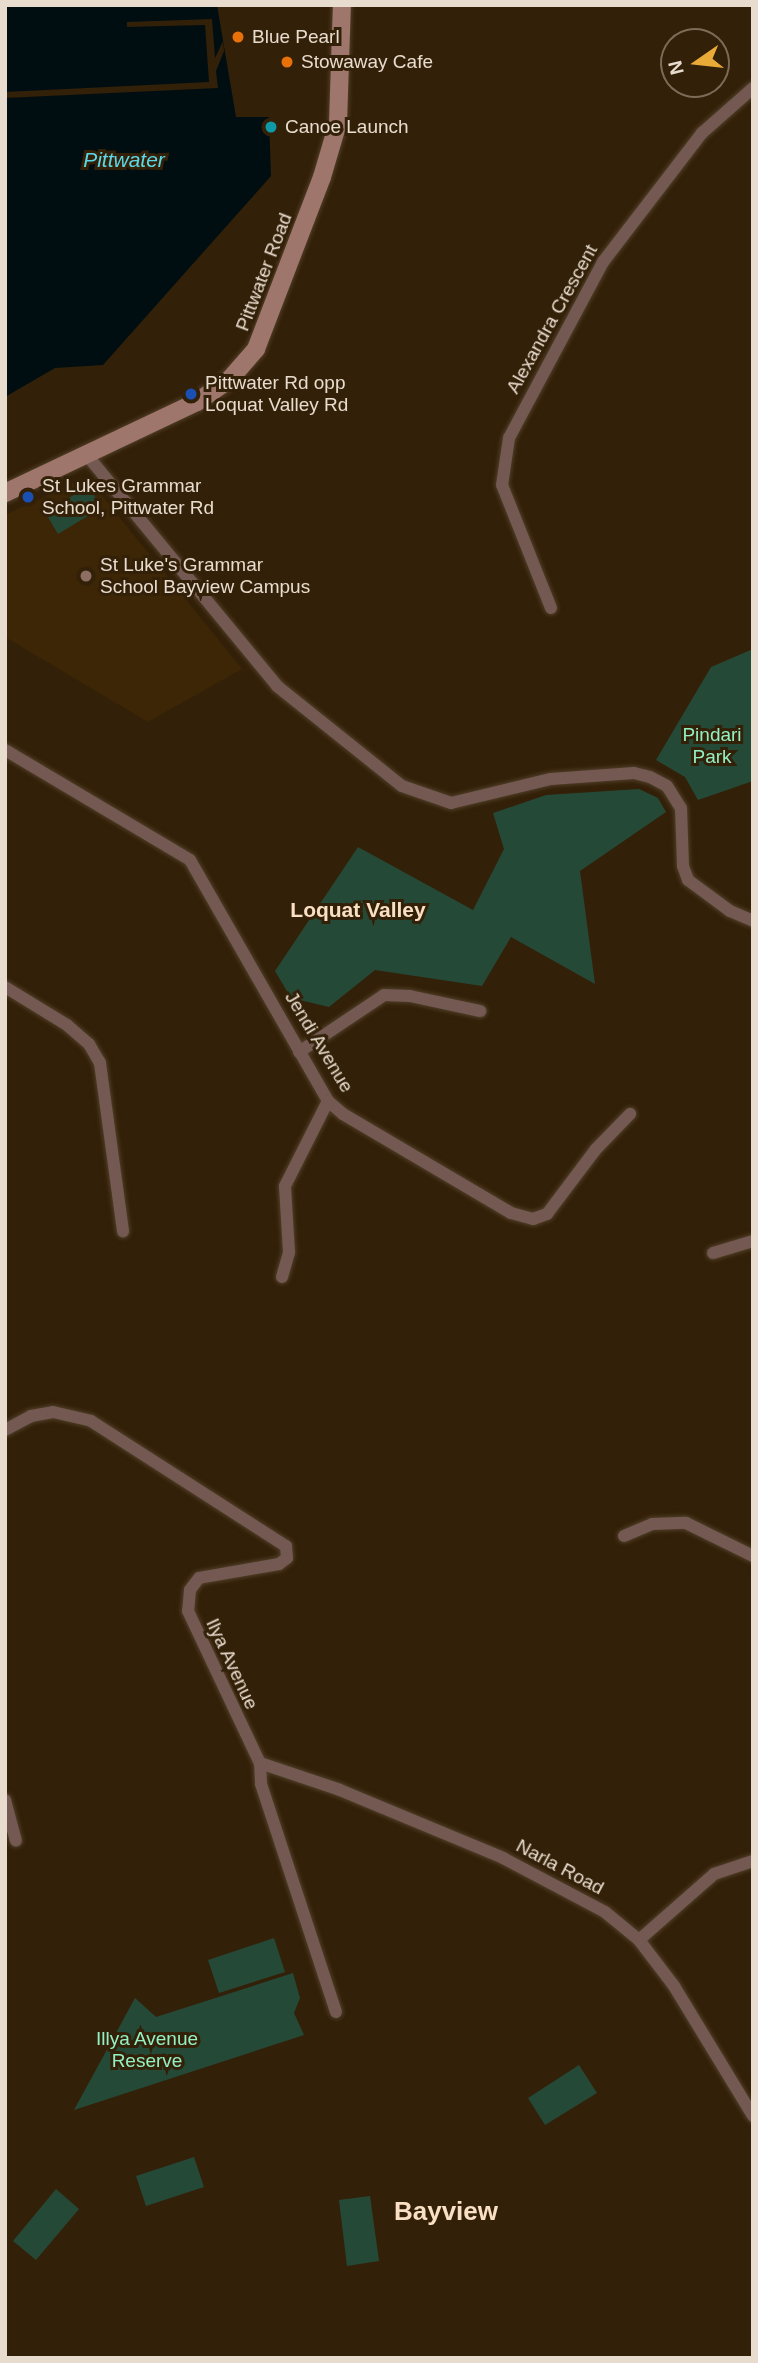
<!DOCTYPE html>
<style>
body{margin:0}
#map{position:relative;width:758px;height:2363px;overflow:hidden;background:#332008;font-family:Arial,sans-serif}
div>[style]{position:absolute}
.built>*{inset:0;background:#3d2606}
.green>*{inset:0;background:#254937}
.water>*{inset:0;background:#000e12}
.pier>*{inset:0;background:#332008}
.roads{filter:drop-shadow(0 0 2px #503e28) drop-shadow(0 0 2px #503e28)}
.minor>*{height:12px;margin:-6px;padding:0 6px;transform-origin:6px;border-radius:6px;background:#735952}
.secondary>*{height:18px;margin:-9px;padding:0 9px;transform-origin:9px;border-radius:9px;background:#9f766b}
.dots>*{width:19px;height:19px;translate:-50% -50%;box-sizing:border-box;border:4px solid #332008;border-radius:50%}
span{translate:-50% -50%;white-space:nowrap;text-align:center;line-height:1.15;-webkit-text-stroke:6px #332008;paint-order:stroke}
.poi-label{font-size:19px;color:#e8dcce}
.left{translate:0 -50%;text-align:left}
.street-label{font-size:19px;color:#e8dcce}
.park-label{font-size:19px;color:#93f0c2}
.water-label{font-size:21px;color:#5cd7e7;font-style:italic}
.neighbourhood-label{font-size:21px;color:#f9dfc3;font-weight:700}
.district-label{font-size:26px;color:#f9dfc3;font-weight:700}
.frame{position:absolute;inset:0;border:7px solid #e8dcce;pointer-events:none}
.north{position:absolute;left:660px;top:28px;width:70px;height:70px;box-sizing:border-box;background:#332008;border:2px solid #7b6b57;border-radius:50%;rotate:256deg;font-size:19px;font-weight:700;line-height:28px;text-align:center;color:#e8dcce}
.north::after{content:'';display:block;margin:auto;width:24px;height:32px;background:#eaaa38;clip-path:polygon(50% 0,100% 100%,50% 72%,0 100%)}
</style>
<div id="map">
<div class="built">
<div style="clip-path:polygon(87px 477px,242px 669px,148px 722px,5px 637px,5px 515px)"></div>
</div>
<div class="green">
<div style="clip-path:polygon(89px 486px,101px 508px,58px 534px,45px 512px)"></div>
<div style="clip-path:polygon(753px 649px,753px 781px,698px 800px,685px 777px,656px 760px,711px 667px)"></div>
<div style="clip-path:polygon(639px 789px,658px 798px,666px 812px,580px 871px,595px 984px,511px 937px,482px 986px,375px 970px,329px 1007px,291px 998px,275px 971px,358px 847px,473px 910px,504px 849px,493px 813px,546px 795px)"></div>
<div style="clip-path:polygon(274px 1938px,285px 1972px,219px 1993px,208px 1960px)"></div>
<div style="clip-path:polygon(293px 1973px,300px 1998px,294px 2013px,304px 2035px,74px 2110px,135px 1998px,156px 2017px)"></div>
<div style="clip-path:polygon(579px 2065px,597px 2093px,545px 2125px,528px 2098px)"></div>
<div style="clip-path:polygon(194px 2157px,204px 2187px,146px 2206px,136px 2176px)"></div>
<div style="clip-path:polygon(56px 2189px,79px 2209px,36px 2260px,13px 2241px)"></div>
<div style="clip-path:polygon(370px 2196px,379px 2261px,347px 2266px,339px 2200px)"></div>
</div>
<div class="water">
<div style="clip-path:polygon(5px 5px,217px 5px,236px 117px,269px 117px,271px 176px,103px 365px,55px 368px,5px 397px)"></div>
</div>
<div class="pier">
<div style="clip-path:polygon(212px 19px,215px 58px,223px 41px,224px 51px,216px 71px,218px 88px,5px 98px,5px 92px,209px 82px,205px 25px,127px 27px,127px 22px)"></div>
</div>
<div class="roads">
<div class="minor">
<div style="left:86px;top:454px;width:301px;rotate:50.5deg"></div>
<div style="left:277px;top:686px;width:160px;rotate:38.7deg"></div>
<div style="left:402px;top:786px;width:52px;rotate:19.1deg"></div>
<div style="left:451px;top:803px;width:103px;rotate:-13.5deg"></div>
<div style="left:551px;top:779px;width:83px;rotate:-4.1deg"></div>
<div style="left:634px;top:773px;width:16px;rotate:14deg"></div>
<div style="left:650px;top:777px;width:19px;rotate:28deg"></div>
<div style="left:667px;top:786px;width:26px;rotate:58deg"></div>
<div style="left:681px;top:808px;width:58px;rotate:88deg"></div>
<div style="left:683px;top:866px;width:15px;rotate:70deg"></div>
<div style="left:688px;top:880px;width:52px;rotate:36.4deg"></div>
<div style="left:730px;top:911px;width:25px;rotate:23deg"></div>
<div style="left:551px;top:608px;width:132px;rotate:-111.7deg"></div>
<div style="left:502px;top:485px;width:48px;rotate:-81.5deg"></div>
<div style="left:509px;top:438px;width:200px;rotate:-61.9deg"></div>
<div style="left:603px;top:262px;width:163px;rotate:-52.5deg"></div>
<div style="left:702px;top:133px;width:68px;rotate:-41.4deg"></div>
<div style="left:5px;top:750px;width:215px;rotate:30.7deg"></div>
<div style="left:190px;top:860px;width:278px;rotate:60.2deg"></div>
<div style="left:328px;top:1101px;width:20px;rotate:41deg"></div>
<div style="left:343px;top:1114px;width:195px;rotate:30.5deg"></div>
<div style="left:511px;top:1213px;width:23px;rotate:15deg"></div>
<div style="left:533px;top:1219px;width:15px;rotate:-20deg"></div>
<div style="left:547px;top:1214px;width:81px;rotate:-53deg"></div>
<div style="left:596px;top:1149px;width:49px;rotate:-45.8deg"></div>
<div style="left:5px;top:987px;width:73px;rotate:31.5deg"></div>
<div style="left:67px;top:1025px;width:29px;rotate:41deg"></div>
<div style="left:89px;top:1044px;width:22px;rotate:60deg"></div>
<div style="left:100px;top:1063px;width:170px;rotate:82.2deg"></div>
<div style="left:299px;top:1052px;width:102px;rotate:-33.8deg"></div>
<div style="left:384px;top:995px;width:26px;rotate:2deg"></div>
<div style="left:410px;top:996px;width:72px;rotate:12.1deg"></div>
<div style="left:713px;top:1253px;width:42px;rotate:-16.7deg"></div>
<div style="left:282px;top:1277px;width:26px;rotate:-74deg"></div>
<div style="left:289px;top:1252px;width:66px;rotate:-93.5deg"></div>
<div style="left:285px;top:1186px;width:95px;rotate:-63.2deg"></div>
<div style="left:5px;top:1430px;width:30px;rotate:-28deg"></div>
<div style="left:31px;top:1416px;width:22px;rotate:-10deg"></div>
<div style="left:53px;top:1412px;width:39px;rotate:13deg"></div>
<div style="left:91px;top:1421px;width:232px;rotate:32.7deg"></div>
<div style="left:286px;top:1546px;width:12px;rotate:85deg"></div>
<div style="left:287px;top:1558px;width:10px;rotate:143deg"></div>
<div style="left:279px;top:1564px;width:81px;rotate:170.1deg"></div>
<div style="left:199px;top:1578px;width:15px;rotate:127deg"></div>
<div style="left:190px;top:1590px;width:21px;rotate:95deg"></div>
<div style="left:188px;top:1611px;width:168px;rotate:64.7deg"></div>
<div style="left:260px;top:1763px;width:21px;rotate:87deg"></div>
<div style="left:261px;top:1784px;width:240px;rotate:71.8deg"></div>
<div style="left:624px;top:1536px;width:30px;rotate:-23deg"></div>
<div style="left:652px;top:1524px;width:34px;rotate:-2deg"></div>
<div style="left:686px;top:1523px;width:75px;rotate:26.2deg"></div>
<div style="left:260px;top:1763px;width:84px;rotate:18.6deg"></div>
<div style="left:340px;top:1790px;width:177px;rotate:22.6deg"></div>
<div style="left:503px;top:1858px;width:115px;rotate:27.9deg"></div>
<div style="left:605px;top:1912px;width:44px;rotate:39.5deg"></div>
<div style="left:639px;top:1940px;width:58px;rotate:52.7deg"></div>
<div style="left:674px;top:1986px;width:152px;rotate:58.7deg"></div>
<div style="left:5px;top:1800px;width:42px;rotate:75deg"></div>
<div style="left:639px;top:1940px;width:100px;rotate:-41.3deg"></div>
<div style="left:714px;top:1874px;width:41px;rotate:-18.4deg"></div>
</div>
<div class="secondary">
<div style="left:5px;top:493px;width:212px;rotate:-25.4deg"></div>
<div style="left:197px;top:402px;width:40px;rotate:-34.9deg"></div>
<div style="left:230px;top:379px;width:40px;rotate:-49deg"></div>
<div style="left:256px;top:349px;width:184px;rotate:-69deg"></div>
<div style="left:322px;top:177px;width:56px;rotate:-73.5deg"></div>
<div style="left:338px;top:123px;width:118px;rotate:-88.1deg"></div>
</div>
</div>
<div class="dots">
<div style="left:238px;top:37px;background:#e8710a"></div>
<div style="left:287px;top:62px;background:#e8710a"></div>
<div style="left:271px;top:127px;background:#0f9aa8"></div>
<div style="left:191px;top:394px;background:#1a4fb4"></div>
<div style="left:28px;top:497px;background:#1a4fb4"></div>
<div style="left:86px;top:576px;background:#8d6e63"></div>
</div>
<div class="poi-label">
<span class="left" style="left:252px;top:37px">Blue Pearl</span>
<span class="left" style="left:301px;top:62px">Stowaway Cafe</span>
<span class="left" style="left:285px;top:127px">Canoe Launch</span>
<span class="left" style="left:205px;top:394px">Pittwater Rd opp<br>Loquat Valley Rd</span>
<span class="left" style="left:42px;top:497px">St Lukes Grammar<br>School, Pittwater Rd</span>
<span class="left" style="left:100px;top:576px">St Luke's Grammar<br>School Bayview Campus</span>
</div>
<div class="street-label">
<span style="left:264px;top:272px;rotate:-69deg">Pittwater Road</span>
<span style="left:552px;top:319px;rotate:-61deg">Alexandra Crescent</span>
<span style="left:319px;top:1042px;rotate:59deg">Jendi Avenue</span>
<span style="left:232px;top:1664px;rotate:65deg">Ilya Avenue</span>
<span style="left:560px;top:1867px;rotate:28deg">Narla Road</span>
</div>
<div class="park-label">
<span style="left:712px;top:746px">Pindari<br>Park</span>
<span style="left:147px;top:2050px">Illya Avenue<br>Reserve</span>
</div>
<div class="water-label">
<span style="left:124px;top:160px">Pittwater</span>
</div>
<div class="neighbourhood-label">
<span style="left:358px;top:910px">Loquat Valley</span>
</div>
<div class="district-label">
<span style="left:446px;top:2212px">Bayview</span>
</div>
<div class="frame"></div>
<div class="north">N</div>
</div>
